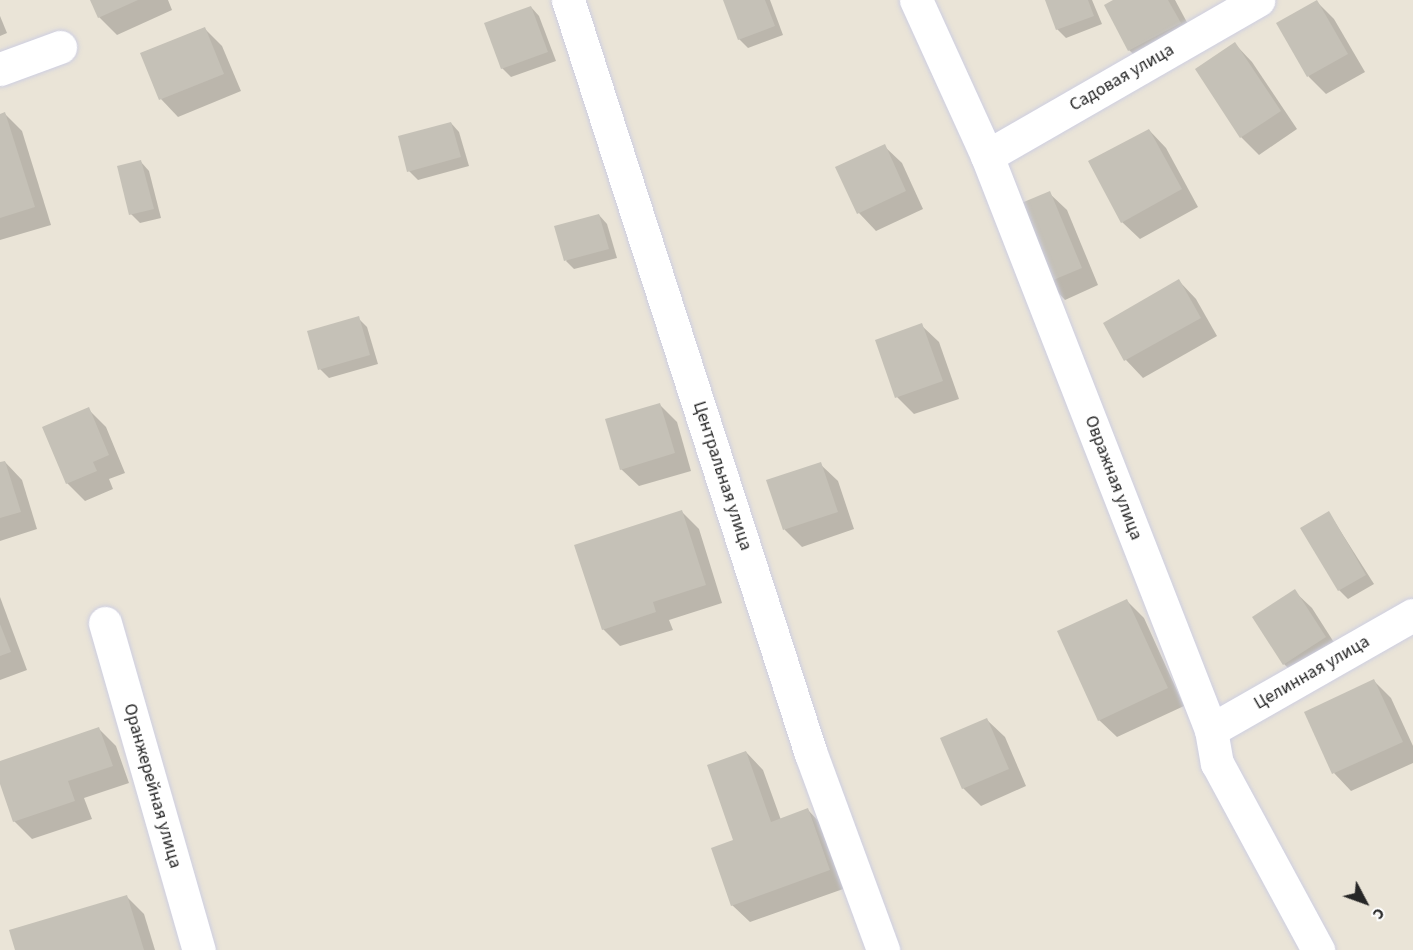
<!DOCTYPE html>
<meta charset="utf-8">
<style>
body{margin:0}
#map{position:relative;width:1413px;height:950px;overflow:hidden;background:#eae4d7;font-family:"Source Sans 3",sans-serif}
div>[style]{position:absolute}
.shadow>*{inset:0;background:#0003}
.building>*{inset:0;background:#c5c1b7}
.roads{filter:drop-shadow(0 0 2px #cdcee1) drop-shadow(0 0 2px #cdcee1)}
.minor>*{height:33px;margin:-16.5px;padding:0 16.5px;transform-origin:16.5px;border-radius:16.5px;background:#fff}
span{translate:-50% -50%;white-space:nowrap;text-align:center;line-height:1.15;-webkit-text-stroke:4.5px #fff;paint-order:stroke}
.street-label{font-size:18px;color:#272727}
.north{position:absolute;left:1335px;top:872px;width:60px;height:60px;-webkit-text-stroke:4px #fff;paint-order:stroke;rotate:131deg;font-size:16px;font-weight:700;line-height:24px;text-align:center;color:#272727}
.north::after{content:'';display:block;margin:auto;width:21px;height:27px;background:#272727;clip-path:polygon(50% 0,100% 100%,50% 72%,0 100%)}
</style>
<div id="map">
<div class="shadow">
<div style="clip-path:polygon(91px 0,168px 0,172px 10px,117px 35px,99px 17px)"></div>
<div style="clip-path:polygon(724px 0,770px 0,783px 35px,748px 48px,739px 39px)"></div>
<div style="clip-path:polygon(1047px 0,1092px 0,1102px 24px,1066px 38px,1057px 29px)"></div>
<div style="clip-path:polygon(1116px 0,1175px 0,1197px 41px,1147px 67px,1129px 50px)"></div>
<div style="clip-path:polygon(1317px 2px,1334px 19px,1365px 72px,1326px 94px,1309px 77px,1279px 24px)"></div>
<div style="clip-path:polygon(531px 7px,539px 16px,556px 61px,511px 77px,502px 68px)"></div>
<div style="clip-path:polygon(0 16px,7px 33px,0 36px)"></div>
<div style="clip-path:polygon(204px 28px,222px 46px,241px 91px,178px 117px,161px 99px,142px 54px)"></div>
<div style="clip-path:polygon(1235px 44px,1252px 62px,1297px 129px,1259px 155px,1241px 137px,1197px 70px)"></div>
<div style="clip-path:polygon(5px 114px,22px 131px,51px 225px,0 240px,0 115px)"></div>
<div style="clip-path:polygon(451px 123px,459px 132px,469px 166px,418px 180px,409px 171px)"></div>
<div style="clip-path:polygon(1149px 130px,1166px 148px,1198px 207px,1140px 239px,1122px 222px)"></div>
<div style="clip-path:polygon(884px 146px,902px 163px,923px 209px,876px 231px,859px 213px,837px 168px)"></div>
<div style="clip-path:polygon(141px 162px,149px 171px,161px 218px,140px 223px,131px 214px)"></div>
<div style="clip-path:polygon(1049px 193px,1067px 210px,1098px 285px,1065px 300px,1048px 282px)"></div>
<div style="clip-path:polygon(599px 215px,607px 224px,617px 258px,574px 269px,566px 261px)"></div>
<div style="clip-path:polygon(1179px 281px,1196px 299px,1217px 336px,1143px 378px,1126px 360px,1105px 323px)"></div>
<div style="clip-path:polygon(358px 318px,367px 327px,378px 364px,329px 378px,320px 369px)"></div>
<div style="clip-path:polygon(921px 325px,939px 342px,959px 399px,914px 414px,897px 397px)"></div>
<div style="clip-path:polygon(659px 404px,677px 422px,691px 471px,639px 486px,621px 469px)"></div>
<div style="clip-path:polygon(88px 409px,106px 427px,125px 473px,109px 479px,113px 489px,85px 501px,67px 483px)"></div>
<div style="clip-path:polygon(5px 462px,22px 480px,37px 529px,0 541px,0 464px)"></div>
<div style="clip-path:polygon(820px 464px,838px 481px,854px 529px,802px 547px,785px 530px,768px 481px)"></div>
<div style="clip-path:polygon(681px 511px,699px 529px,722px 603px,669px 620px,673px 630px,620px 646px,603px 629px)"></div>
<div style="clip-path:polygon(1329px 513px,1374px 584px,1348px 599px,1339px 590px)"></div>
<div style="clip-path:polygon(1294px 591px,1312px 608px,1342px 655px,1301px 681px,1284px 664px)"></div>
<div style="clip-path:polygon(0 597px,27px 670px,0 680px)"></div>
<div style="clip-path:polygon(1127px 601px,1144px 618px,1184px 706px,1117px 737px,1099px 720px)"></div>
<div style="clip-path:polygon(1374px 681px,1391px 698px,1413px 746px,1413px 763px,1351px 791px,1334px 773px)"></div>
<div style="clip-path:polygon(987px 720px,1005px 737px,1026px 786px,981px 806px,963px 788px)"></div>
<div style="clip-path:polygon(99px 729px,116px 746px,129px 783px,84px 798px,92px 819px,32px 839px,14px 821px,0 780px,0 763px)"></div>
<div style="clip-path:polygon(746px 752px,763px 770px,781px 820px,808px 810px,825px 828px,846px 888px,750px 922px,732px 905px,735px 841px)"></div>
<div style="clip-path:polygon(126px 896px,144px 914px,155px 950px,17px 950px)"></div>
</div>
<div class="building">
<div style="clip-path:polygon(90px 0,138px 0,98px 18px)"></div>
<div style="clip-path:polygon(723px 0,765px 0,775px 26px,738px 40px)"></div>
<div style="clip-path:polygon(1045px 0,1088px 0,1094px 16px,1056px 30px)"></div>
<div style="clip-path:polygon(1113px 0,1168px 0,1181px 23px,1128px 51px,1104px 5px)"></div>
<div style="clip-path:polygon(1317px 0,1348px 54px,1307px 77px,1276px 23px)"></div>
<div style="clip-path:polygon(531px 6px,548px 52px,501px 69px,484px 23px)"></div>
<div style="clip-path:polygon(205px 27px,224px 74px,159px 100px,140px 53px)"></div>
<div style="clip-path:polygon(1235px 42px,1281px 111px,1240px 138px,1195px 69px)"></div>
<div style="clip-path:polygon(5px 112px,35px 207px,0 218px,0 114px)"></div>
<div style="clip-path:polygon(451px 122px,461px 157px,407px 172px,398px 136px)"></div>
<div style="clip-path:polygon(1149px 129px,1182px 189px,1121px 223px,1088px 161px)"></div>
<div style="clip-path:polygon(885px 144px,906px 191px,857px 214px,835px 167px)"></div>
<div style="clip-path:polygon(141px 160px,154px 209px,129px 215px,117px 166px)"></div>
<div style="clip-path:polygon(1050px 191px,1082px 268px,1046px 283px,1014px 206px)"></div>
<div style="clip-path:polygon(599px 214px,609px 249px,564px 261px,554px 226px)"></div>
<div style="clip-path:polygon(1179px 279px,1201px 318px,1124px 361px,1103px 323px)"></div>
<div style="clip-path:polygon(359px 316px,370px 355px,318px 370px,307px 331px)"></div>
<div style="clip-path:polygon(922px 323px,943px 381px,895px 398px,875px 340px)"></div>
<div style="clip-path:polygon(660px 403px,675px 453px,620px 470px,605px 419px)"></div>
<div style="clip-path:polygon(89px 407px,109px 455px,93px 462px,97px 471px,66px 484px,42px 427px)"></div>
<div style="clip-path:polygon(5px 461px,21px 512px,0 518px,0 462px)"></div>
<div style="clip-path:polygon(821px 462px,838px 512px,783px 530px,766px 480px)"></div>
<div style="clip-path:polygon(682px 510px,706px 585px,653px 602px,656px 612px,602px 630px,574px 545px)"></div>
<div style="clip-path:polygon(1329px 511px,1366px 575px,1338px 591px,1300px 528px)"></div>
<div style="clip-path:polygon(1295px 589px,1326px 637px,1283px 665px,1252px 617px)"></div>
<div style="clip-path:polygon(1127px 599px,1168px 688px,1098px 721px,1057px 631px)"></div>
<div style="clip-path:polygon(0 624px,11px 652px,0 656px)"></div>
<div style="clip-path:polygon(1374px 679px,1403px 742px,1332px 774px,1304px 712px)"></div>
<div style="clip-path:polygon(987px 718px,1009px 769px,962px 789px,940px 738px)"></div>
<div style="clip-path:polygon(99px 727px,113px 766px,68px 781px,75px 801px,13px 822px,0 784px,0 761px)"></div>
<div style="clip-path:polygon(746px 751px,771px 822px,808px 808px,830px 870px,731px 906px,711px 848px,733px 840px,707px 765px)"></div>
<div style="clip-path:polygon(127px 895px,144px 950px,15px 950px,9px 930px)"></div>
</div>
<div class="roads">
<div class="minor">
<div style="left:568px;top:0;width:792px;rotate:72.14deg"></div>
<div style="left:811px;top:754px;width:209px;rotate:69.8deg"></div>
<div style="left:916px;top:0;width:171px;rotate:65.5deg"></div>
<div style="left:987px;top:156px;width:616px;rotate:68.68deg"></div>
<div style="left:1211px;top:730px;width:34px;rotate:80deg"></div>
<div style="left:1217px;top:763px;width:213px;rotate:61.6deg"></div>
<div style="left:0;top:69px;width:64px;rotate:-20.1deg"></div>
<div style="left:987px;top:156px;width:313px;rotate:-29.9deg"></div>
<div style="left:105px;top:623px;width:340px;rotate:74deg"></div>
<div style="left:1211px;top:730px;width:232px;rotate:-29.7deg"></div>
</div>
</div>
<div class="street-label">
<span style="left:1122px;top:78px;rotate:-30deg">Садовая улица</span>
<span style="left:722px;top:476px;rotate:72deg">Центральная улица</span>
<span style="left:1113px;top:478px;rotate:69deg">Овражная улица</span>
<span style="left:1312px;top:673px;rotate:-30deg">Целинная улица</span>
<span style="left:152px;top:786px;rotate:74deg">Оранжерейная улица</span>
</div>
<div class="north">С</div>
</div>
